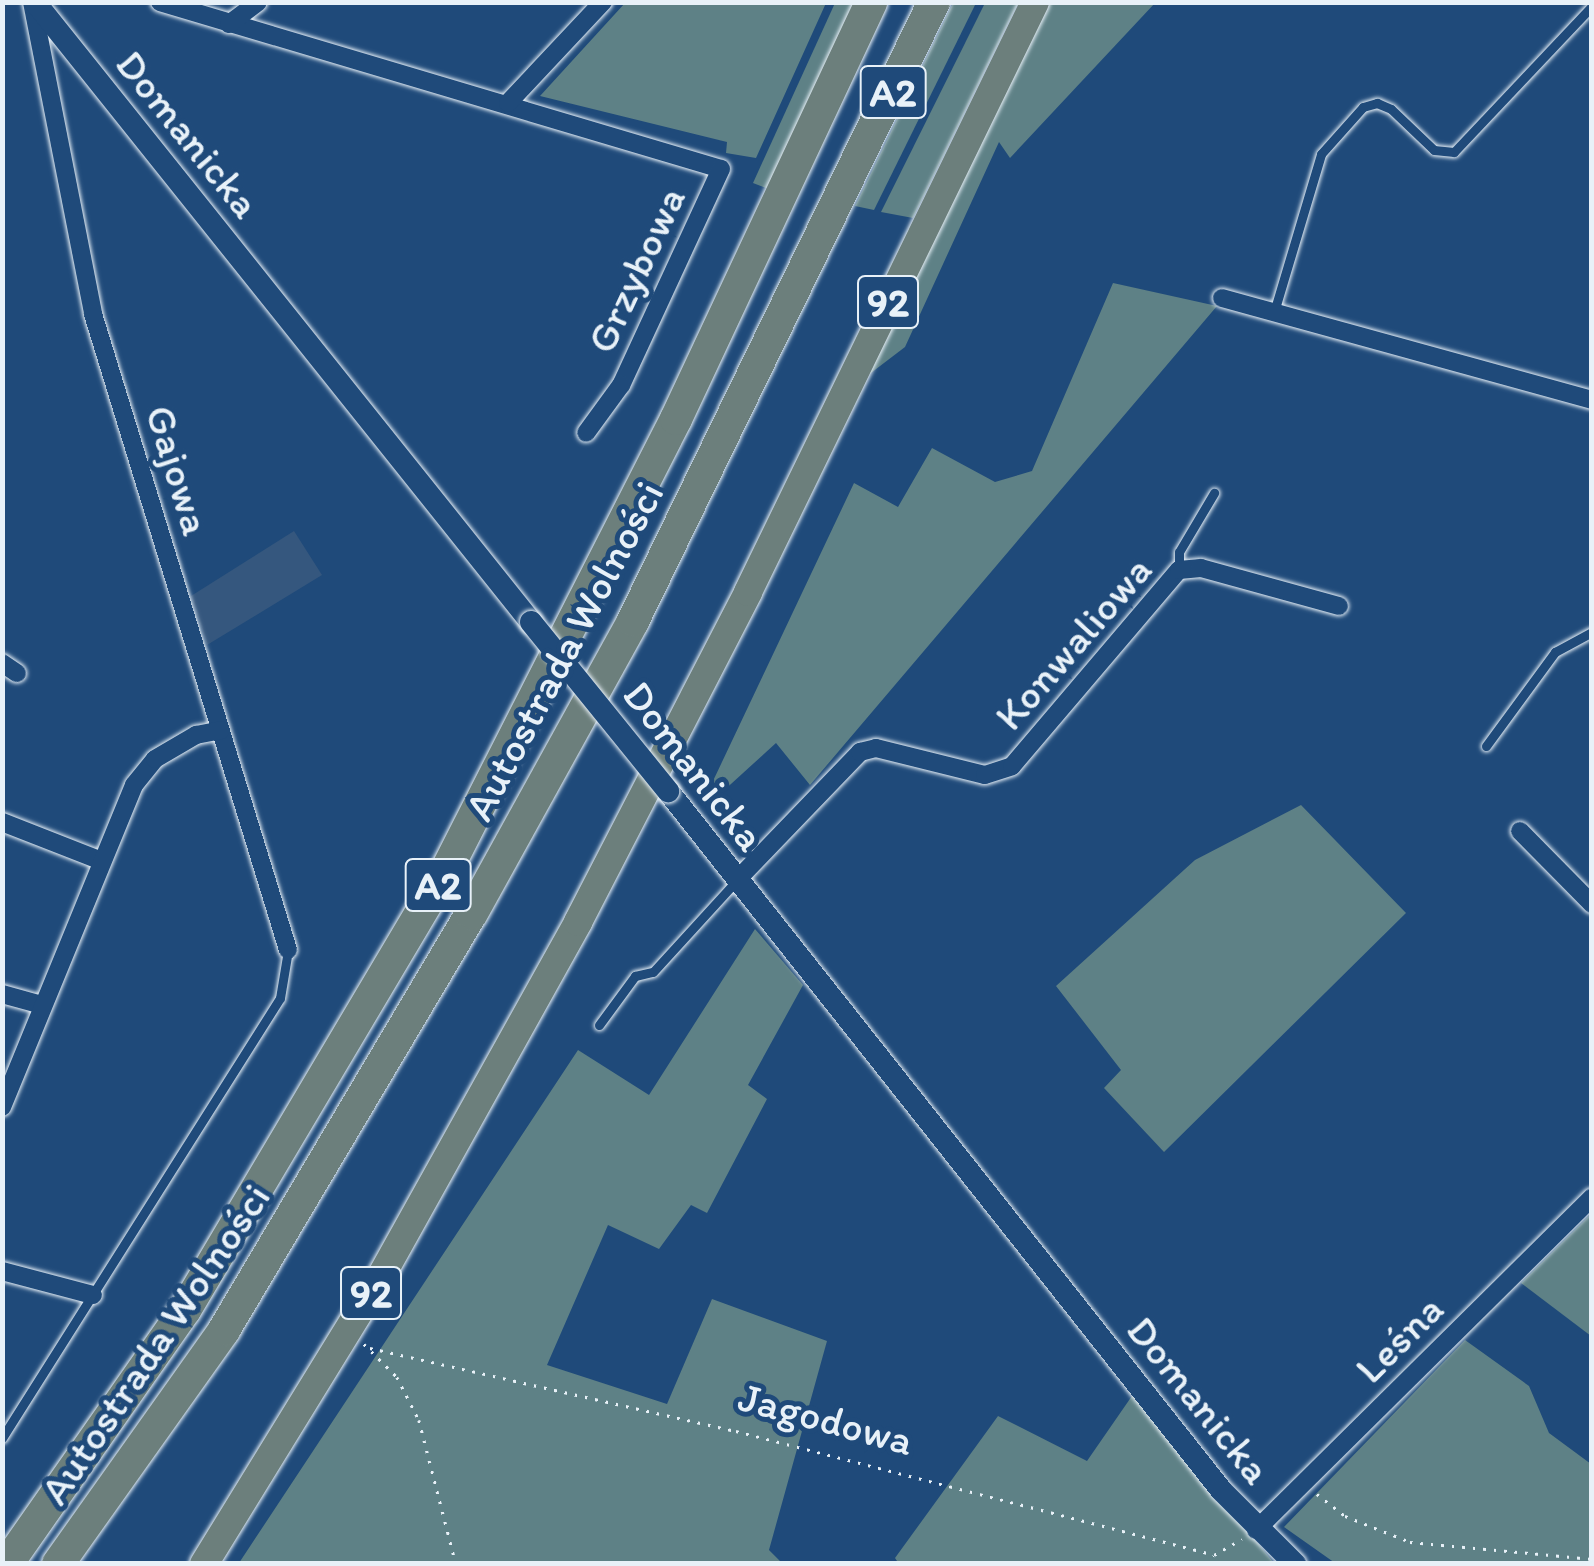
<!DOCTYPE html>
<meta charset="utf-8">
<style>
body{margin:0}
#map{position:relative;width:1594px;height:1566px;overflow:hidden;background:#1f4a7a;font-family:Itim,sans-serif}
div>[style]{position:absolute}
.built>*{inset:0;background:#35577e}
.green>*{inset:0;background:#5e8186}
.path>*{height:2.5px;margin-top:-1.25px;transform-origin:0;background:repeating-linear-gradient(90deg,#e8f1f8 0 2.5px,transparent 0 10.5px)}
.roads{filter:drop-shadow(0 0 2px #e8f1f8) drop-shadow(0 0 2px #e8f1f8)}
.service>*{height:9px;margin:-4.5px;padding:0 4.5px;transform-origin:4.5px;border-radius:4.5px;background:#1f4a7a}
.minor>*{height:18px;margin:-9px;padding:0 9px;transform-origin:9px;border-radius:9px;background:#1f4a7a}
.tertiary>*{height:22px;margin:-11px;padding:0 11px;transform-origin:11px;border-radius:11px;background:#1f4a7a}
.primary>*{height:28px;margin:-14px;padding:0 14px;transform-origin:14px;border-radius:14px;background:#6c7f7c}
.motorway>*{height:32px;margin:-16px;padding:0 16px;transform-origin:16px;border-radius:16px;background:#6c7f7c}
.bridges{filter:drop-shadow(0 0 2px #e8f1f8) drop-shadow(0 0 2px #e8f1f8)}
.tertiary-bridge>*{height:22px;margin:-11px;padding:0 11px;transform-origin:11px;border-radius:11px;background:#1f4a7a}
span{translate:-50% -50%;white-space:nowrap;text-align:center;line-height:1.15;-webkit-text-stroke:10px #1f4a7a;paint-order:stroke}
.shield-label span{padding:2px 8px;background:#1f4a7a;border:2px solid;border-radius:8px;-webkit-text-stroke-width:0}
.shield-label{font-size:40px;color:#e8f1f8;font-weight:700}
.street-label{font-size:42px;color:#e8f1f8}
.frame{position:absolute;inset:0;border:5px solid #e8f1f8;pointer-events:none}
</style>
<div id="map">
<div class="built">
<div style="clip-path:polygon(294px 531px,322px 575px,207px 645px,191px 596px)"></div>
</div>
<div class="green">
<div style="clip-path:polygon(625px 3px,826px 3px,756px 158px,726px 153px,727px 142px,540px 96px)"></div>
<div style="clip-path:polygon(835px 3px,853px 3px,769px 189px,753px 183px)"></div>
<div style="clip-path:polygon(953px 3px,976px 3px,874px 210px,855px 206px)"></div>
<div style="clip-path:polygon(985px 3px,1018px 3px,913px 218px,881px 212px)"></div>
<div style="clip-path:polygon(1050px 3px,1155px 3px,1010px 158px,999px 142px,905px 347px,863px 379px)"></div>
<div style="clip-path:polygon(1113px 283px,1217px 306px,810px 785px,776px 743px,720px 794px,713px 781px,854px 483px,898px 507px,932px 448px,995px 482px,1032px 471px)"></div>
<div style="clip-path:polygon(1301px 805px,1406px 913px,1164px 1152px,1104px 1088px,1121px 1070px,1056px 986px,1195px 860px)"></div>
<div style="clip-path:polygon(755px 929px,803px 985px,748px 1085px,767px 1099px,707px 1213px,691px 1205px,659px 1249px,608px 1225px,547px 1365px,667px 1404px,712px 1299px,827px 1341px,769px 1550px,782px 1563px,239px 1563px,578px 1050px,649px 1095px)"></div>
<div style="clip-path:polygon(1591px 1214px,1591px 1336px,1521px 1283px)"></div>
<div style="clip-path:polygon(1465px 1340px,1529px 1386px,1549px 1433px,1591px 1464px,1591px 1563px,1335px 1563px,1284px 1527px)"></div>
<div style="clip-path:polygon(1134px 1393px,1274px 1563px,899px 1564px,895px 1558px,998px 1416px,1087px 1461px)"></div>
</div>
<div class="path">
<div style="left:364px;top:1344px;width:47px;rotate:45deg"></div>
<div style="left:397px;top:1377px;width:48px;rotate:62.9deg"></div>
<div style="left:419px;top:1420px;width:149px;rotate:75.6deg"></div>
<div style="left:370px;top:1348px;width:375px;rotate:12.8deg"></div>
<div style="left:736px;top:1431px;width:494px;rotate:14.5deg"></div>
<div style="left:1214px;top:1555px;width:32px;rotate:-30deg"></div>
<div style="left:1317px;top:1494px;width:36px;rotate:38deg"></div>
<div style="left:1345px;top:1516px;width:70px;rotate:21.8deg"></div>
<div style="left:1410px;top:1542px;width:183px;rotate:5.3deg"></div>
<div style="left:1206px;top:1564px;width:11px;rotate:-49deg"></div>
</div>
<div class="roads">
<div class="service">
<div style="left:1274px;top:312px;width:165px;rotate:-73.4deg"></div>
<div style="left:1321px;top:154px;width:63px;rotate:-48.2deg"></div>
<div style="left:1363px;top:107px;width:15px;rotate:-16deg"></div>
<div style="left:1377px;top:103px;width:15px;rotate:23deg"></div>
<div style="left:1391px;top:109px;width:59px;rotate:43.6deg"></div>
<div style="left:1434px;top:150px;width:20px;rotate:6deg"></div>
<div style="left:1454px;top:152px;width:201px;rotate:-46.6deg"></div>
<div style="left:1179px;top:570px;width:18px;rotate:-90deg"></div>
<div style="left:1179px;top:552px;width:69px;rotate:-59.3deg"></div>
<div style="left:1486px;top:746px;width:117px;rotate:-53.7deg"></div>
<div style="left:1555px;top:652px;width:42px;rotate:-28.4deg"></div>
<div style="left:599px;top:1025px;width:61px;rotate:-53.7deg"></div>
<div style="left:635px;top:976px;width:18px;rotate:-13deg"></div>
<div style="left:653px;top:972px;width:123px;rotate:-47.6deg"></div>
<div style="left:2px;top:1438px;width:520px;rotate:-57.71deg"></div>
<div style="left:280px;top:998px;width:49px;rotate:-80.5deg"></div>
</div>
<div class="minor">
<div style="left:32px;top:2px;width:318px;rotate:78.9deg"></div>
<div style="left:93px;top:314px;width:665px;rotate:72.95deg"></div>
<div style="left:160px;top:2px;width:585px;rotate:16.58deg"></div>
<div style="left:721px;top:169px;width:238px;rotate:114.8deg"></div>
<div style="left:621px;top:385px;width:59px;rotate:126.1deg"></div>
<div style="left:229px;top:24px;width:36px;rotate:-37deg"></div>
<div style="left:508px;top:103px;width:139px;rotate:-46.8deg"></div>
<div style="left:1222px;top:298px;width:384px;rotate:15.4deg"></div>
<div style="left:2px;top:663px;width:18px;rotate:34deg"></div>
<div style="left:2px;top:822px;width:104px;rotate:21.4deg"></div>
<div style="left:1520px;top:831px;width:103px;rotate:45.4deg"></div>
<div style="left:737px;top:880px;width:178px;rotate:-46.1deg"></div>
<div style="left:860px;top:752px;width:16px;rotate:-14deg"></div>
<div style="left:876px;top:748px;width:112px;rotate:13.9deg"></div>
<div style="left:985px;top:775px;width:28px;rotate:-18deg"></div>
<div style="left:1012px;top:766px;width:257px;rotate:-49.6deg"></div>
<div style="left:1179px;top:570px;width:22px;rotate:-5deg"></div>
<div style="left:1201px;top:568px;width:143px;rotate:15.4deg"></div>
<div style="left:2px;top:994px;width:41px;rotate:15.4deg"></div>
<div style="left:2px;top:1107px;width:348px;rotate:-67.7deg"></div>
<div style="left:134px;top:785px;width:33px;rotate:-51deg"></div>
<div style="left:155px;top:759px;width:48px;rotate:-30.3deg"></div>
<div style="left:196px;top:735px;width:25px;rotate:-11deg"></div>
<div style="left:2px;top:1271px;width:94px;rotate:14.8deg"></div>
<div style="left:1256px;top:1530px;width:473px;rotate:-44.7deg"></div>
</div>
<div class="tertiary">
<div style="left:35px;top:2px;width:794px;rotate:51.34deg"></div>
<div style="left:668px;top:791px;width:891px;rotate:51.65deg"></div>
<div style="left:1221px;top:1490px;width:105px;rotate:45deg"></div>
</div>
<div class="primary">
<div style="left:204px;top:1564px;width:334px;rotate:-58.4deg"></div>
<div style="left:379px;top:1280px;width:410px;rotate:-60.9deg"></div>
<div style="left:578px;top:922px;width:371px;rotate:-62.7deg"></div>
<div style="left:748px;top:592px;width:656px;rotate:-64.06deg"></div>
</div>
<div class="motorway">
<div style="left:7px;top:1564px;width:310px;rotate:-55deg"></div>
<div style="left:185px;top:1310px;width:515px;rotate:-59.3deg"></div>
<div style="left:448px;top:867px;width:503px;rotate:-63.03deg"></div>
<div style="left:676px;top:419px;width:460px;rotate:-64.9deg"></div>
<div style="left:58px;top:1564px;width:287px;rotate:-54.6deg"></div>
<div style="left:224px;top:1330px;width:485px;rotate:-59.3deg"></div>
<div style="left:472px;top:913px;width:333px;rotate:-61.1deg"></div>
<div style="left:633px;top:621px;width:688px;rotate:-64.07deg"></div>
</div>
</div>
<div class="bridges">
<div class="tertiary-bridge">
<div style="left:531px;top:622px;width:218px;rotate:51deg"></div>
</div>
</div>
<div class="shield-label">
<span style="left:893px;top:92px">A2</span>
<span style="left:888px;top:302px">92</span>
<span style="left:438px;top:885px">A2</span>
<span style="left:371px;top:1293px">92</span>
</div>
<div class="street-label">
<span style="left:188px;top:134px;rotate:51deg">Domanicka</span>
<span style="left:636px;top:270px;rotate:-65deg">Grzybowa</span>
<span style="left:178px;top:470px;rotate:73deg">Gajowa</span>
<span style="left:1073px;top:643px;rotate:-49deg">Konwaliowa</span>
<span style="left:564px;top:651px;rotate:-62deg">Autostrada Wolności</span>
<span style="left:694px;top:766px;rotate:52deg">Domanicka</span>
<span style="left:1399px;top:1339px;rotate:-45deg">Leśna</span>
<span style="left:155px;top:1344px;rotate:-56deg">Autostrada Wolności</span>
<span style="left:1199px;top:1400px;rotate:51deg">Domanicka</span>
<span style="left:826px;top:1419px;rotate:15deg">Jagodowa</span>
</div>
<div class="frame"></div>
</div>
